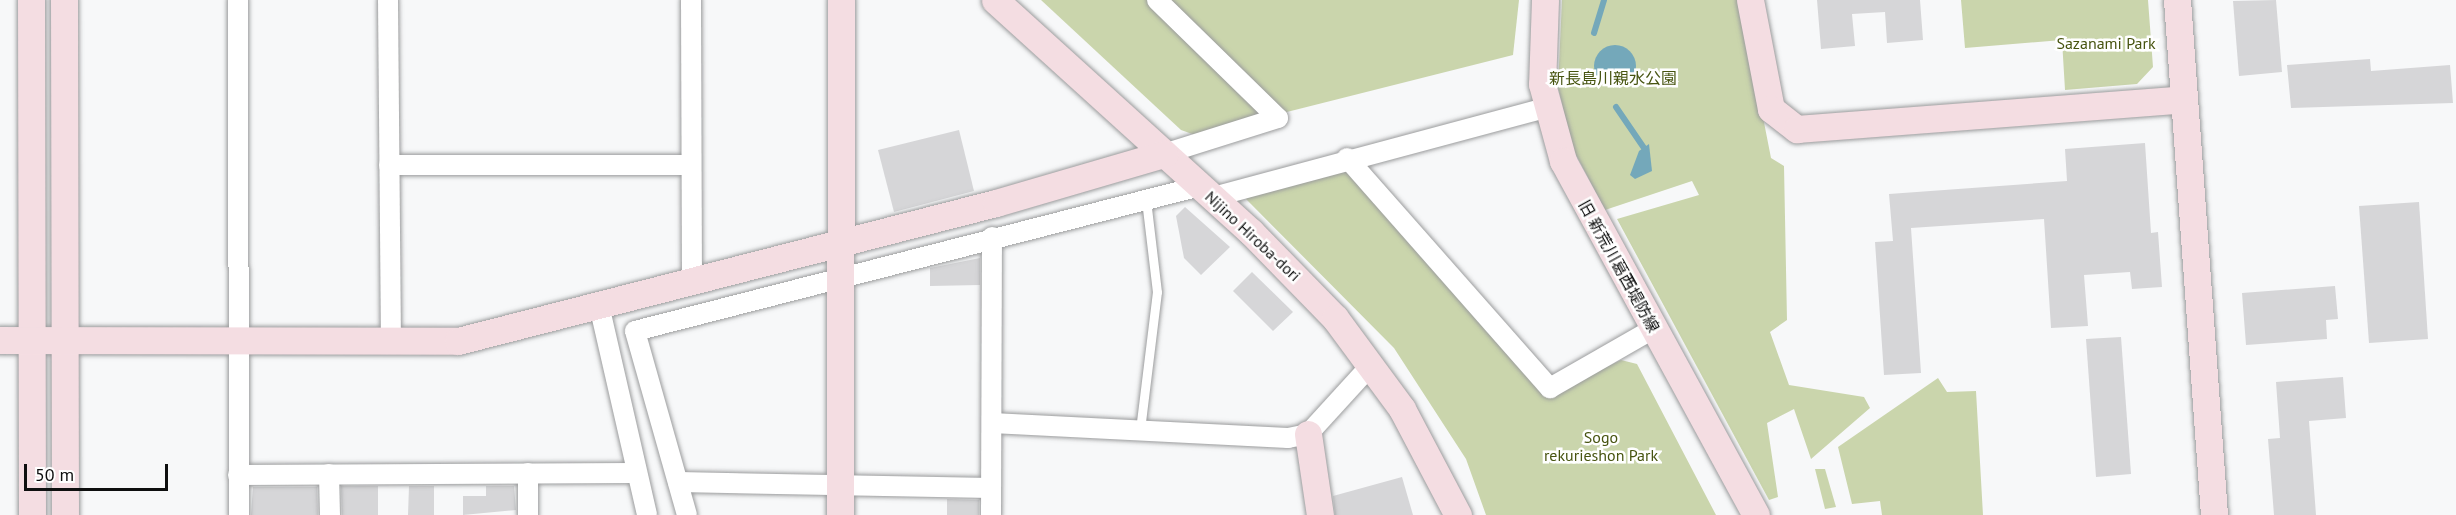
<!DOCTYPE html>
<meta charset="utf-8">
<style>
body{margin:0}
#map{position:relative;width:2456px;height:515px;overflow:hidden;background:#f7f8f9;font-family:"PT Sans","Noto Sans JP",sans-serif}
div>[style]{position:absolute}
.green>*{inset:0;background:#cad5ac}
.water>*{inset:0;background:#74a8ba}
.round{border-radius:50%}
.stream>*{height:6px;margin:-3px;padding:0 3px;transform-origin:3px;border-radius:3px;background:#74a8ba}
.building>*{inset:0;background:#d6d6d8}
.roads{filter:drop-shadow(0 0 2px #9b9c9d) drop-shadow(0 0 2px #9b9c9d)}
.lane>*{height:9px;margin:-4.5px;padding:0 4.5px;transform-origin:4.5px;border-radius:4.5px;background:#fff}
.street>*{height:20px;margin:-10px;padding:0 10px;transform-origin:10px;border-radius:10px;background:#fff}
.secondary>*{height:27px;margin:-13.5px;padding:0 13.5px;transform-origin:13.5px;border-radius:13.5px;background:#f4dde2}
span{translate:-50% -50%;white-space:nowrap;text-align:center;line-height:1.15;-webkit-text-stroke:5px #fff;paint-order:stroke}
.park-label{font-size:16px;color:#475410}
.street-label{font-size:16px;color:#0e0f0f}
.scale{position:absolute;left:24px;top:464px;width:144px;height:27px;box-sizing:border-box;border:3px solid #0e0f0f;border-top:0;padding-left:8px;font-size:18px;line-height:21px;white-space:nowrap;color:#0e0f0f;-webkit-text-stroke:4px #fff;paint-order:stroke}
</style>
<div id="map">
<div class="green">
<div style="clip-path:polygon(1041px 0,1519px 0,1513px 55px,1195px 135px,1181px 130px)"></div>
<div style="clip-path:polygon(1562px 0,1740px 0,1771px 158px,1784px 166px,1787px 320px,1770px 332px,1789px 385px,1864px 397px,1870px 408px,1811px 459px,1794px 409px,1767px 423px,1778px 497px,1769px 500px,1617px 219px,1699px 195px,1692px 181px,1605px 210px,1572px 147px,1558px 87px)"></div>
<div style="clip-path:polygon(1961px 0,2148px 0,2153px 67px,2137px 84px,2065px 90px,2062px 40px,1965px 48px)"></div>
<div style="clip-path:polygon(1347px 159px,1548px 395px,1621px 360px,1637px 364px,1716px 515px,1486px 515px,1466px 459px,1394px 348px,1246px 199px,1245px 195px)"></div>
<div style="clip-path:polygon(1938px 378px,1947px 392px,1976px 391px,1983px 515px,1882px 515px,1880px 501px,1852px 504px,1838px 447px)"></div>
<div style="clip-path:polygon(1815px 469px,1825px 469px,1836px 507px,1825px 509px)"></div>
</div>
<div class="water">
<div class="round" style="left:1594px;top:45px;width:42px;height:42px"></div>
<div style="clip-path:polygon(1649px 144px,1652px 171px,1635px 179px,1630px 175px,1639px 151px)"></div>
</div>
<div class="stream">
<div style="left:1594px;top:33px;width:34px;rotate:-73deg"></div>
<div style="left:1616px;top:107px;width:50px;rotate:55.7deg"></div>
</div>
<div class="building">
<div style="clip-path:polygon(1817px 0,1920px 0,1923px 40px,1887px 43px,1885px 12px,1852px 14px,1855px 46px,1821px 49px)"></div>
<div style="clip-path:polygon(2276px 0,2282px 72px,2239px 76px,2233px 1px)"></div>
<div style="clip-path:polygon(2370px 59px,2371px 71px,2450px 65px,2453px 103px,2291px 108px,2287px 65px)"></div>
<div style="clip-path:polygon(959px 130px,974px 191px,894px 212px,878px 150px)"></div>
<div style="clip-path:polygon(2145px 143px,2151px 233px,2158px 232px,2162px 287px,2132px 289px,2130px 272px,2084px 275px,2088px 326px,2051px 328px,2044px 219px,1911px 228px,1921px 373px,1884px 375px,1875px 242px,1893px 241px,1889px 194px,2067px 181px,2065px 149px)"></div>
<div style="clip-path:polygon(2419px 202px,2428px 339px,2369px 343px,2359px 206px)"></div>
<div style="clip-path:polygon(1185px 207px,1230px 247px,1201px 275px,1184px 258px,1176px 216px)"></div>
<div style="clip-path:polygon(980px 258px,980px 285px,930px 286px,930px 268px)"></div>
<div style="clip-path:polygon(1252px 272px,1293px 312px,1273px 331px,1233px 291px)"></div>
<div style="clip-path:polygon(2335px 286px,2338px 319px,2326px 320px,2327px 339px,2246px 345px,2242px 293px)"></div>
<div style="clip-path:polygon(2121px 337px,2131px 474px,2096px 477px,2086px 339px)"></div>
<div style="clip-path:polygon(2343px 377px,2346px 418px,2309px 421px,2316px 515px,2274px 515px,2268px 439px,2280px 438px,2276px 382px)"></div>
<div style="clip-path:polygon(1402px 477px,1413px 515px,1335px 515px,1333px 496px)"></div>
<div style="clip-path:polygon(341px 486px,378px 486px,378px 515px,342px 515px)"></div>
<div style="clip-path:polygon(409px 486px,434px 486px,434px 515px,408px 515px)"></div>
<div style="clip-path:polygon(486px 486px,514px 486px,516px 510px,463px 515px,463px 496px,486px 496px)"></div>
<div style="clip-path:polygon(253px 487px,317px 487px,318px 515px,251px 515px)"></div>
<div style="clip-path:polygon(947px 499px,979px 500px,979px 515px,947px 515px)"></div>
</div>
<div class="roads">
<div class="lane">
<div style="left:1140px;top:430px;width:139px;rotate:-83deg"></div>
<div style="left:1157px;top:292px;width:93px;rotate:-96.8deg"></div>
</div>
<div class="street">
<div style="left:238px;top:0;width:515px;rotate:89.89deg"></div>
<div style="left:388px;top:0;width:341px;rotate:89.5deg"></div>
<div style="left:691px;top:0;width:281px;rotate:89.8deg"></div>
<div style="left:1157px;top:0;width:169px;rotate:44.3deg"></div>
<div style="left:1278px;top:118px;width:120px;rotate:162.5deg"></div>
<div style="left:1347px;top:158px;width:307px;rotate:48.6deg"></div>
<div style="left:1550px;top:388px;width:119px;rotate:-29.8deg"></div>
<div style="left:389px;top:165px;width:302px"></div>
<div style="left:1213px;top:197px;width:345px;rotate:-15deg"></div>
<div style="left:599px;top:305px;width:215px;rotate:77.1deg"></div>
<div style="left:992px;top:423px;width:296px;rotate:2.9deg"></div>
<div style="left:1288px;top:438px;width:20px;rotate:-11deg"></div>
<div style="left:1308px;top:434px;width:93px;rotate:-47.6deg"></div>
<div style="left:528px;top:473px;width:42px;rotate:90deg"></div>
<div style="left:329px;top:474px;width:41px;rotate:88.6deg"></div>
<div style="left:238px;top:475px;width:396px;rotate:-0.3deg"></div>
<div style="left:678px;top:482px;width:313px;rotate:1.1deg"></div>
<div style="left:687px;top:515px;width:191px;rotate:-105.8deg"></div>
<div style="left:635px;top:331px;width:583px;rotate:-14.39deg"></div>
<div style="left:991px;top:515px;width:278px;rotate:-89.8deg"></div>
</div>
<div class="secondary">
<div style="left:31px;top:0;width:515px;rotate:89.89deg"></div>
<div style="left:64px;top:0;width:515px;rotate:89.89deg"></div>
<div style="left:995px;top:0;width:345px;rotate:42.2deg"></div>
<div style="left:1251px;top:232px;width:120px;rotate:45.7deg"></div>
<div style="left:1335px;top:318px;width:113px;rotate:53.6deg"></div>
<div style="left:1402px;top:409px;width:120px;rotate:62.2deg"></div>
<div style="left:1545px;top:0;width:84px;rotate:92deg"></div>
<div style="left:1542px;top:84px;width:80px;rotate:74.7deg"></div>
<div style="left:1563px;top:161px;width:403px;rotate:61.4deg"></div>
<div style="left:1750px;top:0;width:111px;rotate:79.1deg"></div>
<div style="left:1771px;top:109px;width:33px;rotate:38deg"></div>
<div style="left:1797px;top:129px;width:388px;rotate:-4.4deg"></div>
<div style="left:2177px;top:0;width:516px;rotate:85.89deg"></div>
<div style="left:0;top:340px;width:458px;rotate:0.1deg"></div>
<div style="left:458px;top:341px;width:555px;rotate:-14.39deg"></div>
<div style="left:996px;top:203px;width:175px;rotate:-16.3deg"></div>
<div style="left:1308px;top:434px;width:82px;rotate:81.6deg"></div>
<div style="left:840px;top:515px;width:515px;rotate:-89.89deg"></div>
</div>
</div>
<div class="park-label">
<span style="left:2106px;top:43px">Sazanami Park</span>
<span style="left:1613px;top:78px">新長島川親水公園</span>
<span style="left:1601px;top:446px">Sogo<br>rekurieshon Park</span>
</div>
<div class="street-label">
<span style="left:1253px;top:236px;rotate:43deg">Nijino Hiroba-dori</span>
<span style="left:1619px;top:266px;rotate:61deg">旧 新荒川葛西堤防線</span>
</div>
<div class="scale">50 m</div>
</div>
